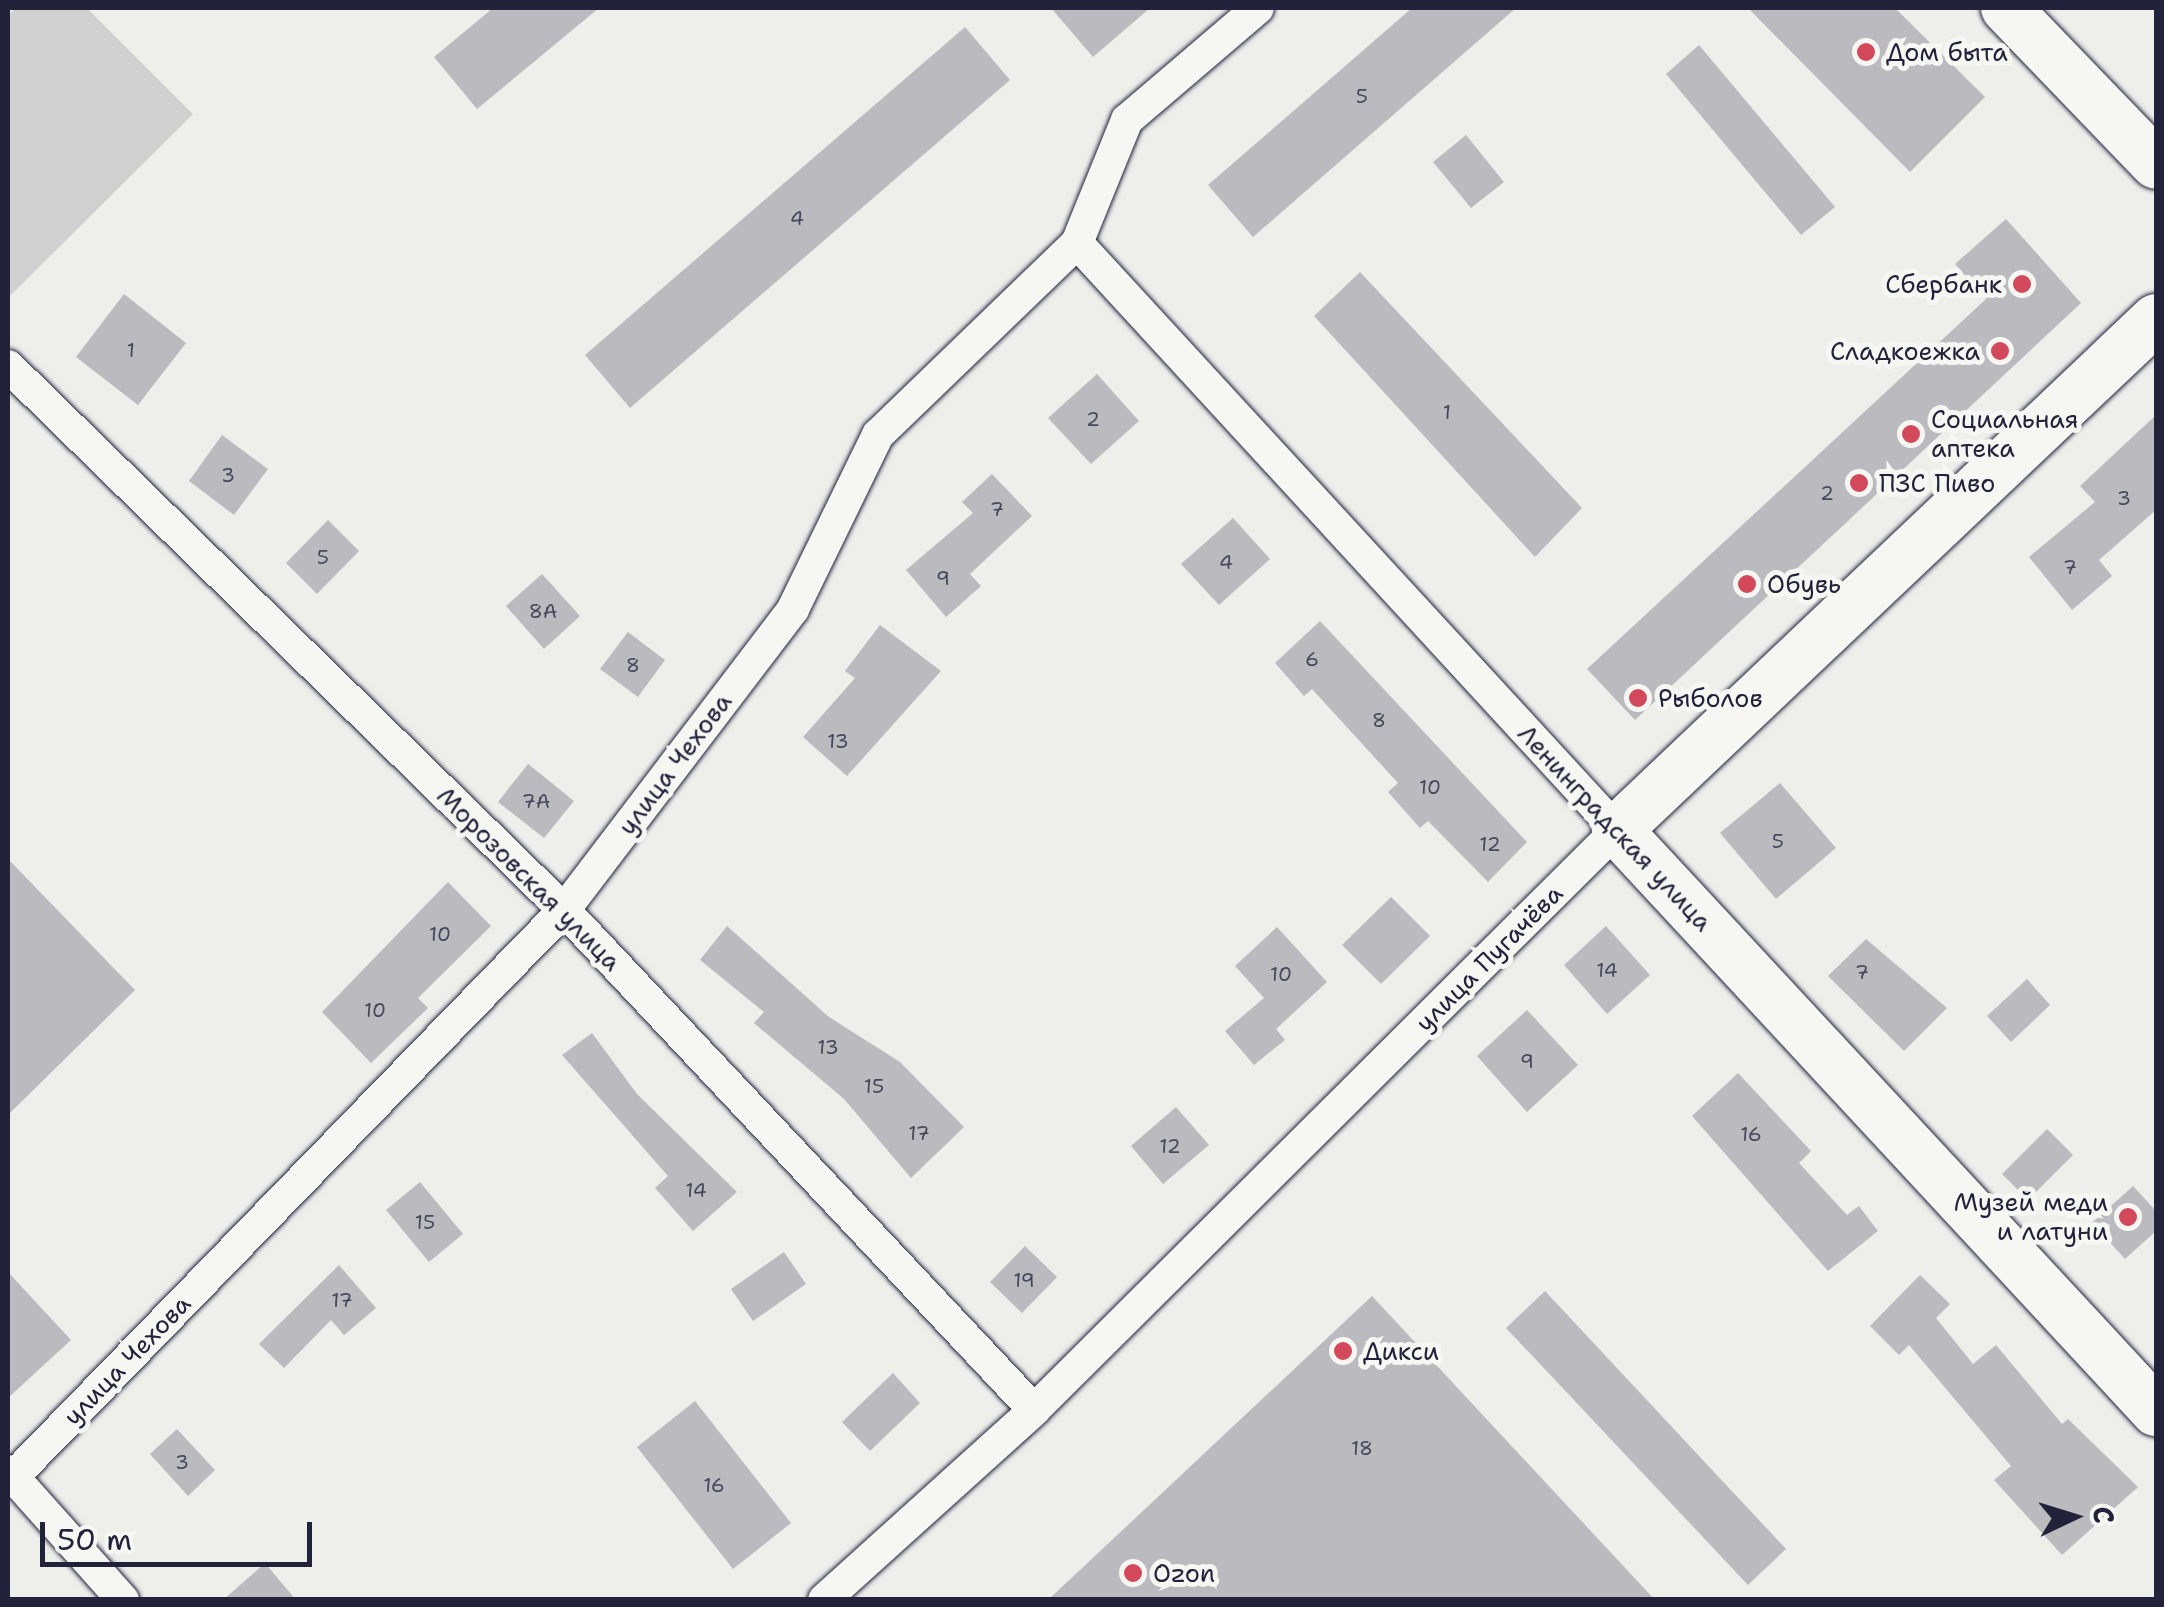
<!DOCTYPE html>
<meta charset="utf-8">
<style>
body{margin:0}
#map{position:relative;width:2164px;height:1607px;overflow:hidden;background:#eeeeeb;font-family:"Shantell Sans",sans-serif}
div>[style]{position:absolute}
.green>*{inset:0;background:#d0d0d1}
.building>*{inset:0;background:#bbbbbf}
.roads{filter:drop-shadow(0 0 2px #22223b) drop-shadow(0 0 2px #22223b)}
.minor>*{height:32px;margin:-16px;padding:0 16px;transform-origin:16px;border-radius:16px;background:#f6f6f2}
.primary>*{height:50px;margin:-25px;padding:0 25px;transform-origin:25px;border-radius:25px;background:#f6f6f2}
.dots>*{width:28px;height:28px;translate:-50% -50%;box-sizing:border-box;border:5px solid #f6f6f2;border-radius:50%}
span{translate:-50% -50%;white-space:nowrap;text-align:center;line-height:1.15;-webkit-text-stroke:10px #f6f6f2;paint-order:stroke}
.number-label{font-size:20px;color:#48485c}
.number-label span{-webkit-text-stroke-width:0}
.poi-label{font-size:25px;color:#22223b}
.left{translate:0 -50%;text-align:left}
.right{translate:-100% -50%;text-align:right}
.street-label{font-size:25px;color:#22223b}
.frame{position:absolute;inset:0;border:10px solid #22223b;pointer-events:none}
.north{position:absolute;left:2024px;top:1467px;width:100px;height:100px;-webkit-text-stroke:8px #f6f6f2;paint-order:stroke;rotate:86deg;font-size:28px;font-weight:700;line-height:40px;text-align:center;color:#22223b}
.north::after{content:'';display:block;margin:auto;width:35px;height:45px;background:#22223b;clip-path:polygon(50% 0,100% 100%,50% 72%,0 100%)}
.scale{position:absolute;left:40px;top:1522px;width:272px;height:45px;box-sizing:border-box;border:5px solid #22223b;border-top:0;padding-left:12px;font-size:30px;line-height:35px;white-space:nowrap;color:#22223b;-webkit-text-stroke:8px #f6f6f2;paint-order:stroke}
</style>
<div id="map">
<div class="green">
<div style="clip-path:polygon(16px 8px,87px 8px,193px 114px,8px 298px,8px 16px)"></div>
</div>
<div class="building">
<div style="clip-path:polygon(493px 8px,599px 8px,477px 109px,434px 57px)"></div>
<div style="clip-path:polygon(1051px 8px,1150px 8px,1093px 57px)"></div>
<div style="clip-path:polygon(1412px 8px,1516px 8px,1253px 237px,1208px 185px)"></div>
<div style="clip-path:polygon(1748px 8px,1895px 8px,1985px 97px,1910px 172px)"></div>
<div style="clip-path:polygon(965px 27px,1010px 80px,630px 408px,585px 355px)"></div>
<div style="clip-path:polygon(1699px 45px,1835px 207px,1801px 235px,1666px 74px)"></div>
<div style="clip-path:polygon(1466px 135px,1504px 182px,1471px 208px,1433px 162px)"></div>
<div style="clip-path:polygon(2006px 219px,2081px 303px,1635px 720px,1587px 669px,1986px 299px,1955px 264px)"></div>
<div style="clip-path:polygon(1360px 272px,1582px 508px,1535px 557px,1314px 316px)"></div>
<div style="clip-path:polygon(124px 294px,186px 343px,138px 405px,76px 357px)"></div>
<div style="clip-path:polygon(1097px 374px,1139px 421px,1091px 464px,1048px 418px)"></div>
<div style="clip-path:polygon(2156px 415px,2156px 510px,2099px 560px,2112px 576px,2072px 610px,2029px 557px,2095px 502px,2080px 486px)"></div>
<div style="clip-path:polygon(222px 435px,268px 469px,234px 515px,189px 481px)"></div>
<div style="clip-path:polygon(992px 474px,1032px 516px,970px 574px,981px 586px,946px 617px,906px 570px,973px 513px,962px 502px)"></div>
<div style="clip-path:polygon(1233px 518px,1270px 559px,1219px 605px,1181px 564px)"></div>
<div style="clip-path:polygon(328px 520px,359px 551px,317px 594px,286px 563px)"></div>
<div style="clip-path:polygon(542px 574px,580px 616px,544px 649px,506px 606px)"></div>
<div style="clip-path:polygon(1320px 621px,1527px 842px,1488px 882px,1428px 821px,1420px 828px,1388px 792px,1398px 783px,1312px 689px,1304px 696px,1275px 663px)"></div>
<div style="clip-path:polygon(880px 625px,941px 671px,847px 776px,803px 737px,855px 678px,845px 671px)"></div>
<div style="clip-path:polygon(628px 632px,665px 660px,638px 697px,600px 669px)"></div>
<div style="clip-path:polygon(528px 764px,574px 801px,544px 838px,498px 802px)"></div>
<div style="clip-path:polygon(1780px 783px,1836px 848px,1776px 899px,1720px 833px)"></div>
<div style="clip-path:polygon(8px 859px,135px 990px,8px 1115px)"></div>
<div style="clip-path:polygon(448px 882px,491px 926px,418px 998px,428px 1008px,371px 1063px,322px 1012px)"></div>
<div style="clip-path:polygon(1391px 897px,1430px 936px,1381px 984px,1342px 945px)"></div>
<div style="clip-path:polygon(727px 926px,829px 1017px,900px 1062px,964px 1127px,911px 1178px,844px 1099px,754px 1023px,764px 1012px,700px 960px)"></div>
<div style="clip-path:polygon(1606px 926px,1650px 975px,1607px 1014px,1564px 965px)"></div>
<div style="clip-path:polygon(1277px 927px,1327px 982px,1276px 1029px,1285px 1040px,1254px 1065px,1225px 1031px,1264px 998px,1235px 966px)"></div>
<div style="clip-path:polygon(1866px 939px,1947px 1008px,1904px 1051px,1828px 976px)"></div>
<div style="clip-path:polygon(2027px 979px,2050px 1005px,2011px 1042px,1987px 1016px)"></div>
<div style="clip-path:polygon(1527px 1010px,1578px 1065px,1527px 1112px,1477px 1056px)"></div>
<div style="clip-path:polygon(592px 1033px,637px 1094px,737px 1192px,693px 1231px,655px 1188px,668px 1176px,562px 1055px)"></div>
<div style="clip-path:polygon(1738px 1073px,1811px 1151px,1799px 1163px,1847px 1215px,1859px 1206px,1878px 1231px,1828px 1271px,1692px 1116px)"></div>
<div style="clip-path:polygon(1176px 1107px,1209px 1145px,1163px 1184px,1131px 1146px)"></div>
<div style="clip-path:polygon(2047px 1129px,2073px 1155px,2028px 1200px,2002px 1174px)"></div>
<div style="clip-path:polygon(420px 1182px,463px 1234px,429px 1262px,386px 1210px)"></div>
<div style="clip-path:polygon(2133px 1186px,2156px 1211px,2156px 1231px,2125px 1259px,2092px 1223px)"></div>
<div style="clip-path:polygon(1025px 1246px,1057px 1277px,1022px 1313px,990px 1282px)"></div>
<div style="clip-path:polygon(784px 1252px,806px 1284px,753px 1321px,731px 1289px)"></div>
<div style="clip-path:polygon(339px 1265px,376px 1308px,344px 1335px,331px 1320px,284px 1368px,259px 1344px)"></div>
<div style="clip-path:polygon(8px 1272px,71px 1340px,8px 1398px)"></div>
<div style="clip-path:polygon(1920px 1275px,1950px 1304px,1936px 1318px,1973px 1364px,1996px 1345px,2062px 1424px,2068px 1419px,2138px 1487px,2062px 1555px,1994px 1480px,2011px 1466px,1909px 1345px,1899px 1355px,1870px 1326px)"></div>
<div style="clip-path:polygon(1545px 1291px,1786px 1549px,1748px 1585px,1506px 1328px)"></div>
<div style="clip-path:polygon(1372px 1296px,1655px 1600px,1048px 1600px)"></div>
<div style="clip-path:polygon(893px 1373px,920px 1403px,870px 1451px,842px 1422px)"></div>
<div style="clip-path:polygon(695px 1401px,791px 1523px,733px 1569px,637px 1447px)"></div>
<div style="clip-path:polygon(177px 1429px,215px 1470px,188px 1496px,150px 1454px)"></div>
<div style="clip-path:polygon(265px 1563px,296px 1600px,223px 1600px)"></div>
</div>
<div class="roads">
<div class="minor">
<div style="left:8px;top:366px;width:778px;rotate:44.37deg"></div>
<div style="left:564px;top:910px;width:686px;rotate:46.77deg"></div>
<div style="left:8px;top:1471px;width:173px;rotate:48.3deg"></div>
<div style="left:14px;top:1476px;width:789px;rotate:-45.82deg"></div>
<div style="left:564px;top:910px;width:378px;rotate:-52.7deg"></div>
<div style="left:793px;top:609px;width:194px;rotate:-64deg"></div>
<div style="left:878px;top:435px;width:277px;rotate:-44deg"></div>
<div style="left:1077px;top:243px;width:133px;rotate:-67.9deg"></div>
<div style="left:1127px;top:120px;width:172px;rotate:-40.5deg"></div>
<div style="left:824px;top:1600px;width:283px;rotate:-42.1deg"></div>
<div style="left:1034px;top:1410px;width:822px;rotate:-44.85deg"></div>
<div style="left:1617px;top:830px;width:798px;rotate:-132.61deg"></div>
</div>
<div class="primary">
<div style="left:2006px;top:8px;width:216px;rotate:46.1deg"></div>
<div style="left:2156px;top:319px;width:743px;rotate:136.53deg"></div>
<div style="left:1617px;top:830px;width:793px;rotate:47.15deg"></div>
</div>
</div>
<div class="dots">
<div style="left:1866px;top:52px;background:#d1495b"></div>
<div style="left:2022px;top:284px;background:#d1495b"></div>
<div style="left:2000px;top:351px;background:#d1495b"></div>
<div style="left:1911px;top:434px;background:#d1495b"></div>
<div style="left:1859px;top:483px;background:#d1495b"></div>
<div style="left:1747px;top:584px;background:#d1495b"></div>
<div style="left:1638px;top:698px;background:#d1495b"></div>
<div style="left:2128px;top:1217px;background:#d1495b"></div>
<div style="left:1343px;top:1351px;background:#d1495b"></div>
<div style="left:1133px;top:1573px;background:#d1495b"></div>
</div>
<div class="number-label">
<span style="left:1362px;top:96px">5</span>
<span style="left:797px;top:218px">4</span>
<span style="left:131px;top:350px">1</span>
<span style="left:1447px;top:412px">1</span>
<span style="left:1093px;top:419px">2</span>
<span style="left:228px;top:475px">3</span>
<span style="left:1827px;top:493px">2</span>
<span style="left:2124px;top:498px">3</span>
<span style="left:997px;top:509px">7</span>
<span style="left:323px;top:557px">5</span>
<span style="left:1226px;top:562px">4</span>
<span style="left:2070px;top:567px">7</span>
<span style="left:943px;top:578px">9</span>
<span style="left:543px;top:611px">8А</span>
<span style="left:1312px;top:659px">6</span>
<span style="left:633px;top:665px">8</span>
<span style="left:1379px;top:720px">8</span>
<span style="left:838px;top:741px">13</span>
<span style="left:1430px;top:787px">10</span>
<span style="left:536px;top:801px">7А</span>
<span style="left:1778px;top:841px">5</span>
<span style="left:1490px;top:844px">12</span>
<span style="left:440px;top:934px">10</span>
<span style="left:1607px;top:970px">14</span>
<span style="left:1862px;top:972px">7</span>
<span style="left:1281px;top:974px">10</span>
<span style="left:375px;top:1010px">10</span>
<span style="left:828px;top:1047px">13</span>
<span style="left:1527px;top:1061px">9</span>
<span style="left:874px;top:1086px">15</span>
<span style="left:919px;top:1133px">17</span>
<span style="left:1751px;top:1134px">16</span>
<span style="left:1170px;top:1146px">12</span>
<span style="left:696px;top:1190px">14</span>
<span style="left:425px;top:1222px">15</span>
<span style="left:1024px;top:1280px">19</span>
<span style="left:342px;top:1300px">17</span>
<span style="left:1362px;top:1448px">18</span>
<span style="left:182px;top:1462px">3</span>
<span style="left:714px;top:1485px">16</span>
</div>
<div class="poi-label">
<span class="left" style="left:1886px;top:52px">Дом быта</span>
<span class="right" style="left:2002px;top:284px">Сбербанк</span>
<span class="right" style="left:1980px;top:351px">Сладкоежка</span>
<span class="left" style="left:1931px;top:434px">Социальная<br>аптека</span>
<span class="left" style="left:1879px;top:483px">ПЗС Пиво</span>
<span class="left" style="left:1767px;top:584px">Обувь</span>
<span class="left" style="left:1658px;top:698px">Рыболов</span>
<span class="right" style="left:2108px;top:1217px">Музей меди<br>и латуни</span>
<span class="left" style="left:1363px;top:1351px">Дикси</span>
<span class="left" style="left:1153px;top:1573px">Ozon</span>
</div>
<div class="street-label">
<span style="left:675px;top:764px;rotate:-53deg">улица Чехова</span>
<span style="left:1615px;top:828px;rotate:47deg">Ленинградская улица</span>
<span style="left:529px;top:879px;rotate:45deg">Морозовская улица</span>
<span style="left:1489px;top:958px;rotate:-45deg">улица Пугачёва</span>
<span style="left:127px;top:1360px;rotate:-46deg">улица Чехова</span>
</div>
<div class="frame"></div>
<div class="north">С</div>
<div class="scale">50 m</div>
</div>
